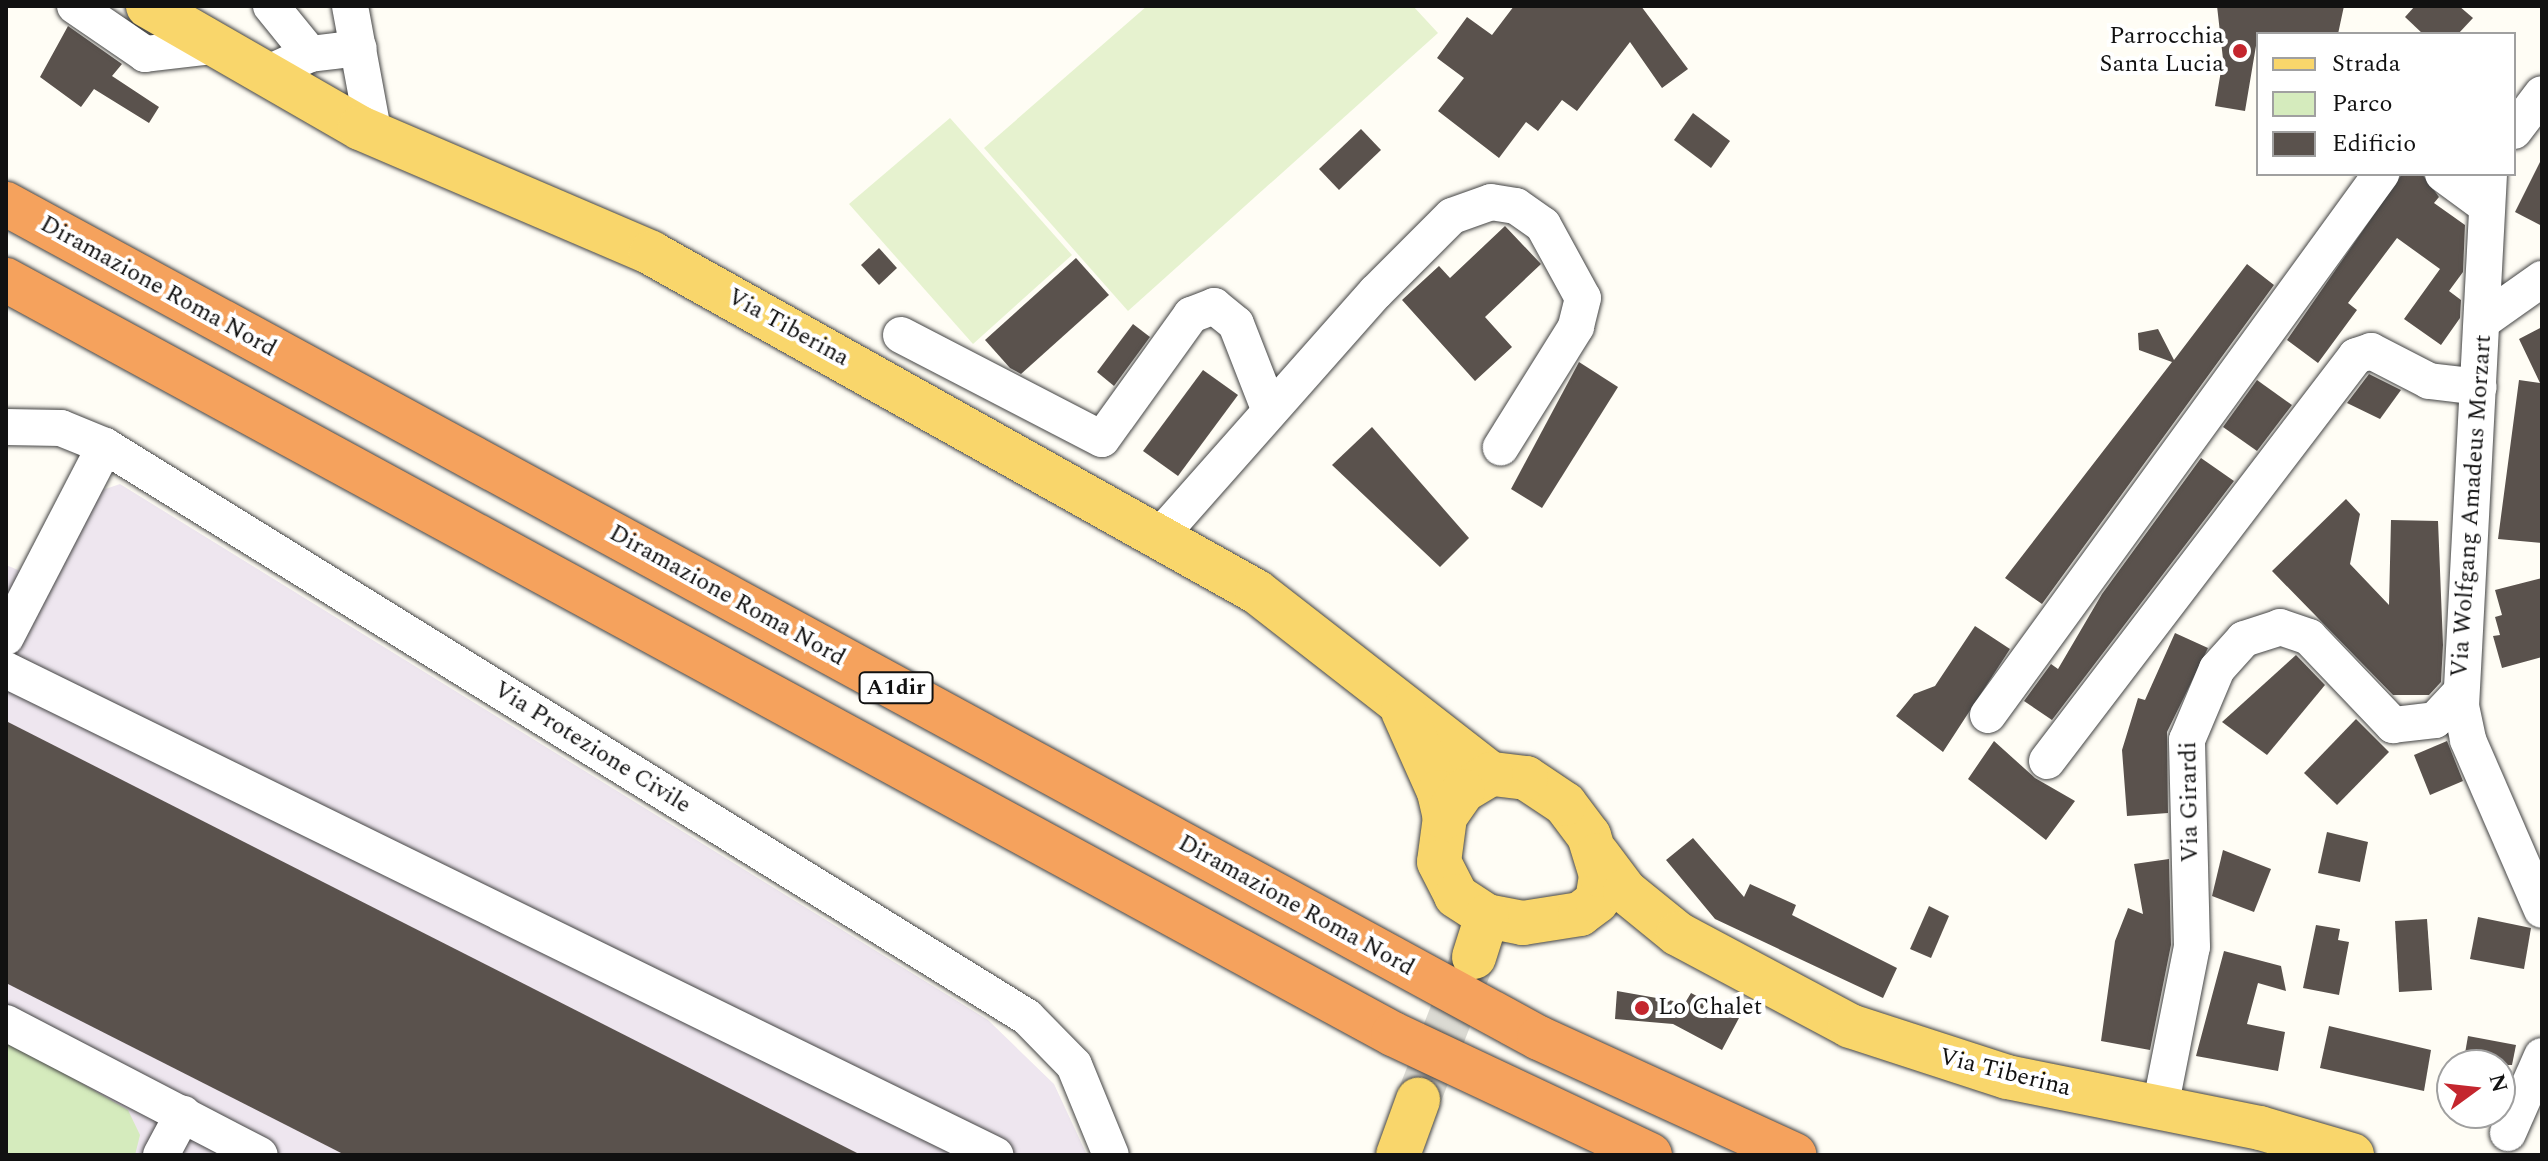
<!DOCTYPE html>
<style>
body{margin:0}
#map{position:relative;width:2548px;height:1161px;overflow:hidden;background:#fffdf5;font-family:Spectral,serif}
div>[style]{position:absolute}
.industrial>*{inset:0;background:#eee6ef}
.green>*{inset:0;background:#d5ebbd}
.pitch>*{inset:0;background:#e6f2cf}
.building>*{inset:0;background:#5a524d}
.major-tunnel>*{height:44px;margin-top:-22px;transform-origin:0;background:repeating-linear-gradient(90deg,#dbdad3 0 44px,transparent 0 66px)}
.roads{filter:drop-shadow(0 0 2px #444) drop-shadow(0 0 2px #444)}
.minor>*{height:36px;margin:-18px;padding:0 18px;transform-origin:18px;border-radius:18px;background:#fff}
.major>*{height:44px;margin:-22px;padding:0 22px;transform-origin:22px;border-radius:22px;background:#f9d66b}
.highway>*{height:44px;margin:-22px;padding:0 22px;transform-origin:22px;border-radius:22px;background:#f5a25d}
.dots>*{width:22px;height:22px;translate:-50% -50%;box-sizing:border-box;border:4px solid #fff;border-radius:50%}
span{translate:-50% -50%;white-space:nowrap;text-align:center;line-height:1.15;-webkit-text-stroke:8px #fff;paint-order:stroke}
.shield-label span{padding:2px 6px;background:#fff;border:2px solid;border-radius:6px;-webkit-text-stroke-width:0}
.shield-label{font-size:22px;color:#111;font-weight:700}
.poi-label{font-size:24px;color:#111}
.right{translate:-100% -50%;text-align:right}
.left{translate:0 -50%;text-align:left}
.street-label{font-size:24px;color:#111}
.frame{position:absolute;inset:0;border:8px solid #111;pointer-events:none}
.legend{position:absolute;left:2256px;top:32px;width:260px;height:144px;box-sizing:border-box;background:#fff;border:2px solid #a0a0a0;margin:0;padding:10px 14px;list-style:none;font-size:24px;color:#111}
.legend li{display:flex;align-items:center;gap:16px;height:40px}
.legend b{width:40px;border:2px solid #a0a0a0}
.north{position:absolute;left:2436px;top:1049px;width:80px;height:80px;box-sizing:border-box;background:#fff;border:2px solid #a0a0a0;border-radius:50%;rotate:75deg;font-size:22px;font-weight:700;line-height:32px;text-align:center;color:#111}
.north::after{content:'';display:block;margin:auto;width:28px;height:36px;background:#c4262e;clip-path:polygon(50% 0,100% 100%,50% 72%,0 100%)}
</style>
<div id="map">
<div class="industrial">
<div style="clip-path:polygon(120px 484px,988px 1020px,1054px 1084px,1087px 1155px,6px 1155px,6px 565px,35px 577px,82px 497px)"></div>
</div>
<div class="green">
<div style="clip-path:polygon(6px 1040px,128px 1110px,140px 1135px,135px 1155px,6px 1155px)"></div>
</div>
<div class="pitch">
<div style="clip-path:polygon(1147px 6px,1413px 6px,1438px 33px,1128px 311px,984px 148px)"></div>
<div style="clip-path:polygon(950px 118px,1072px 255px,973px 344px,849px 204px)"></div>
</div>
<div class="building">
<div style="clip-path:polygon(1514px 6px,1641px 6px,1688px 69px,1662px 88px,1630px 42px,1577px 111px,1562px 100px,1538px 131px,1526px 122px,1499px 158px,1438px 111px,1464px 78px,1437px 58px,1467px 17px,1492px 35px)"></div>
<div style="clip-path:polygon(2217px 6px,2344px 6px,2338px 34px,2258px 34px,2245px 111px,2215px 106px,2223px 59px)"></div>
<div style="clip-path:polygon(2415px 6px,2459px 6px,2473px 18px,2458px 34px,2423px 34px,2405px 17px)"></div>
<div style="clip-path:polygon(68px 26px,122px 64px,112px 76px,159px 107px,149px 123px,94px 89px,81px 107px,40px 77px)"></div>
<div style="clip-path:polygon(1693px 113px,1730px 141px,1711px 168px,1674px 140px)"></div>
<div style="clip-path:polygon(1361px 129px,1381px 150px,1339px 190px,1319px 169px)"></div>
<div style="clip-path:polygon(2542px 158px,2542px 226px,2515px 212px)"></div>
<div style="clip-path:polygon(2402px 174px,2422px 174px,2439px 197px,2434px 203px,2465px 225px,2463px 272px,2449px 291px,2461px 300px,2460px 318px,2441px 345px,2404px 319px,2440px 269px,2397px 238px,2348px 303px,2357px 310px,2318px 363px,2287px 340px)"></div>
<div style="clip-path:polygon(1505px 226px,1541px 264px,1485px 317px,1512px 347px,1475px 381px,1402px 300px,1439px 266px,1450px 278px)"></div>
<div style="clip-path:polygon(879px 248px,897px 268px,879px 285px,861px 265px)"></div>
<div style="clip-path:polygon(1076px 258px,1109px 295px,1021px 374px,1010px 368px,985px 340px)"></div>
<div style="clip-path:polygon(2247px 264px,2274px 285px,2042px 604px,2005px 578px,2172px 362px,2139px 350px,2138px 333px,2158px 329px,2174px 360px)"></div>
<div style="clip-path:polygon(1133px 324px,1150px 337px,1114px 386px,1097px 372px)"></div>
<div style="clip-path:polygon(2542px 327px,2542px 543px,2498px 539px,2519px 380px,2540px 383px,2519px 339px)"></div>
<div style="clip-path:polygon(1579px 362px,1618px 387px,1542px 508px,1511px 489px)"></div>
<div style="clip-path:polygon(1203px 370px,1238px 395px,1178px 476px,1143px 451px)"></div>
<div style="clip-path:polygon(2369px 374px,2401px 390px,2380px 419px,2347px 403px)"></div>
<div style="clip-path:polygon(2257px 380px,2292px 405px,2257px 451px,2223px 427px)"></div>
<div style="clip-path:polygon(1372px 427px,1469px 538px,1440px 567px,1332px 465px)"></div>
<div style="clip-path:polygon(2201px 458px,2234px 481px,2052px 720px,2024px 701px,2051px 664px,2058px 669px,2102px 594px)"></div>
<div style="clip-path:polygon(2346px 499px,2360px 514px,2350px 564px,2389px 605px,2391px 520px,2438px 521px,2443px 645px,2441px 682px,2429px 695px,2393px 695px,2272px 571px)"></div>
<div style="clip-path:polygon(2542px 578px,2542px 657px,2502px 668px,2493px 636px,2500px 635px,2495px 617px,2502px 615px,2495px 590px)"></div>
<div style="clip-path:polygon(1975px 626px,2010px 649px,1943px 752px,1896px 716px,1914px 694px,1935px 686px)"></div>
<div style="clip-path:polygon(2175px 633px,2208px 648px,2167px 732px,2168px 813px,2127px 816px,2122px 750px,2138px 698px,2145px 700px)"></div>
<div style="clip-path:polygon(2296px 655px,2325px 685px,2267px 755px,2222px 722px)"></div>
<div style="clip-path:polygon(2356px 719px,2389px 752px,2337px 805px,2304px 773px)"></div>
<div style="clip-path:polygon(6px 721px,861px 1155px,345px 1155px,6px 983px)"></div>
<div style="clip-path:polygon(1994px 741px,2035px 778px,2075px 801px,2046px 840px,1968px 779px)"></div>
<div style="clip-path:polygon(2447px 741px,2463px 781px,2430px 795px,2414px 755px)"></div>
<div style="clip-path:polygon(2327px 832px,2368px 842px,2360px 882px,2318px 873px)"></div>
<div style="clip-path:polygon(1693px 838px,1744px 897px,1750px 884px,1796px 905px,1792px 915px,1897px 968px,1883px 998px,1715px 919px,1666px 860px)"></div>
<div style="clip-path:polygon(2223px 850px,2271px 869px,2254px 912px,2212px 896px)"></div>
<div style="clip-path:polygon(2169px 859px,2171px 945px,2150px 1050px,2101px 1041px,2115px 941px,2128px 908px,2143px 914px,2134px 864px)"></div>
<div style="clip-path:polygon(1929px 906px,1949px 916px,1931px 958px,1910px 949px)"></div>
<div style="clip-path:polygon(2478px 917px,2531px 928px,2524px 969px,2470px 959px)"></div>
<div style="clip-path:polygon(2427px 919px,2432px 990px,2399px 992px,2395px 921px)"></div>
<div style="clip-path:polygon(2316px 925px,2340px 929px,2338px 940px,2349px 942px,2339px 995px,2303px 988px)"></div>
<div style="clip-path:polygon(2224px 951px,2281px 966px,2286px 991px,2258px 983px,2247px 1024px,2285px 1032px,2278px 1071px,2196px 1056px)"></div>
<div style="clip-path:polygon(1617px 991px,1685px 1003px,1691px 993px,1739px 1018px,1722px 1050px,1673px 1024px,1615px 1019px)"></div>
<div style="clip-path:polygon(2329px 1026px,2431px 1050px,2424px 1091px,2320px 1068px)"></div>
<div style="clip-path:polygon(2468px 1036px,2516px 1045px,2512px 1065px,2463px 1065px)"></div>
</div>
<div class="major-tunnel">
<div style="left:1418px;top:1100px;width:149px;rotate:-68.8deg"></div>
</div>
<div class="roads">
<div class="minor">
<div style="left:75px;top:6px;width:85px;rotate:34.4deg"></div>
<div style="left:145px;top:54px;width:67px;rotate:-6.8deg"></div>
<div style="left:271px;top:6px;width:62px;rotate:50.9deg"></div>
<div style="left:350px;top:6px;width:131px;rotate:79.5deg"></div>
<div style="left:264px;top:75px;width:51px;rotate:-24.5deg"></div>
<div style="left:310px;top:54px;width:49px;rotate:-7deg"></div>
<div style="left:2514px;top:131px;width:46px;rotate:-52.9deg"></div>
<div style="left:2443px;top:174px;width:52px;rotate:36.4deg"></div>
<div style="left:2489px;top:174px;width:533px;rotate:93.01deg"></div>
<div style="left:2461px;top:706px;width:35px;rotate:78deg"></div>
<div style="left:2468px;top:740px;width:185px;rotate:66.5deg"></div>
<div style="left:2484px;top:320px;width:71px;rotate:-35.3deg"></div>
<div style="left:901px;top:335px;width:226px;rotate:27.4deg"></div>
<div style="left:1102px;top:439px;width:153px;rotate:-54.3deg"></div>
<div style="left:1191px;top:315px;width:25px;rotate:-21deg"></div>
<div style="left:1214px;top:306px;width:28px;rotate:39deg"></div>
<div style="left:1236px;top:324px;width:93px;rotate:68.7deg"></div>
<div style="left:6px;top:427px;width:55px;rotate:1deg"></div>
<div style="left:61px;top:428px;width:48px;rotate:22.2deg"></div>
<div style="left:105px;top:446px;width:1084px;rotate:31.77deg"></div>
<div style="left:1027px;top:1017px;width:67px;rotate:45.6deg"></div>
<div style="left:1074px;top:1065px;width:97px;rotate:67.7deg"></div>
<div style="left:1159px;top:537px;width:327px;rotate:-48.5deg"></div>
<div style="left:1376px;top:292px;width:107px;rotate:-45deg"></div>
<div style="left:1452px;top:216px;width:41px;rotate:-19.7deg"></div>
<div style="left:1491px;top:202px;width:25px;rotate:9deg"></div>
<div style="left:1516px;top:206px;width:33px;rotate:35deg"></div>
<div style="left:1543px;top:225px;width:83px;rotate:61.3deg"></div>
<div style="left:1583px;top:298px;width:30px;rotate:104deg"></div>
<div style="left:1576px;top:327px;width:142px;rotate:122deg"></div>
<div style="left:6px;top:637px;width:215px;rotate:-62.6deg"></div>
<div style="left:6px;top:670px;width:1102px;rotate:26.12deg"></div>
<div style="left:1988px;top:715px;width:669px;rotate:-54deg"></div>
<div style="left:2047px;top:761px;width:509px;rotate:-52.66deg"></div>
<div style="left:2356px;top:356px;width:16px;rotate:-18deg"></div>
<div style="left:2371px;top:351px;width:65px;rotate:27.3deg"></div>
<div style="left:2429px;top:381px;width:50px;rotate:6.8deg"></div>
<div style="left:6px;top:1023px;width:286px;rotate:27.5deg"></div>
<div style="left:2160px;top:1108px;width:164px;rotate:-78.8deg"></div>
<div style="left:2192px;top:947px;width:207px;rotate:-91.4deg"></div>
<div style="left:2187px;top:740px;width:77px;rotate:-67.1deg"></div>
<div style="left:2217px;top:669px;width:40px;rotate:-48deg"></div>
<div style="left:2244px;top:639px;width:38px;rotate:-18deg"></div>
<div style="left:2280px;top:627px;width:31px;rotate:19deg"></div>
<div style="left:2309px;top:637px;width:122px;rotate:46.3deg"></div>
<div style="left:2393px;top:725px;width:42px;rotate:-6.8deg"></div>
<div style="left:2435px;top:720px;width:38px;rotate:-47deg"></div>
<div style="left:2508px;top:1133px;width:84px;rotate:-66.2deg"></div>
<div style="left:161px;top:1155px;width:47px;rotate:-61.8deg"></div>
</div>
<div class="major">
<div style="left:148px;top:6px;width:245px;rotate:29.9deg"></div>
<div style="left:360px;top:128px;width:317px;rotate:23.2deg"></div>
<div style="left:651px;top:253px;width:694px;rotate:29.22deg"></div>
<div style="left:1257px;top:592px;width:296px;rotate:37.9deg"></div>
<div style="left:1403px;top:711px;width:89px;rotate:66deg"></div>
<div style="left:1439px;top:792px;width:26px;rotate:77deg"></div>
<div style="left:1445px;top:817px;width:45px;rotate:97.6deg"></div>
<div style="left:1439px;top:862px;width:38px;rotate:63deg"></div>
<div style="left:1456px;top:896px;width:37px;rotate:33deg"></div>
<div style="left:1487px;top:916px;width:37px;rotate:11deg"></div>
<div style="left:1523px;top:923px;width:58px;rotate:-9deg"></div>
<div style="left:1580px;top:914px;width:21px;rotate:-37deg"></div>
<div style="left:1597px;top:901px;width:26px;rotate:-81deg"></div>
<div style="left:1601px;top:875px;width:41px;rotate:-107.1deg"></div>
<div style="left:1589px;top:836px;width:40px;rotate:-127deg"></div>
<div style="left:1565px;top:804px;width:47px;rotate:-146.3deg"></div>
<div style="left:1526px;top:778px;width:35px;rotate:-173deg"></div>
<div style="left:1491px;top:774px;width:33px;rotate:149deg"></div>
<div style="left:1463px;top:791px;width:32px;rotate:125deg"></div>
<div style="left:1598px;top:855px;width:45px;rotate:53.1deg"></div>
<div style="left:1625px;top:891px;width:68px;rotate:39.1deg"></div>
<div style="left:1678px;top:934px;width:195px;rotate:28.1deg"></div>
<div style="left:1850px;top:1026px;width:165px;rotate:18deg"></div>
<div style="left:2007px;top:1077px;width:258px;rotate:11.4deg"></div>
<div style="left:2260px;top:1128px;width:96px;rotate:16.4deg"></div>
<div style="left:1474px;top:957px;width:43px;rotate:-72.4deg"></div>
<div style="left:1398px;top:1155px;width:59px;rotate:-70deg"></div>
</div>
<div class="highway">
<div style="left:6px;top:204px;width:1745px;rotate:28.55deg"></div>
<div style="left:1539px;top:1038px;width:281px;rotate:24.6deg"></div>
<div style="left:6px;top:280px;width:1579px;rotate:28.53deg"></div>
<div style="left:1393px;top:1034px;width:284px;rotate:25.2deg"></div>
</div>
</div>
<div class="dots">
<div style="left:2240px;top:51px;background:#c4262e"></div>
<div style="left:1642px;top:1008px;background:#c4262e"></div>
</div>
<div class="shield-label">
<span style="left:896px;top:688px">A1dir</span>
</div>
<div class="poi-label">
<span class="right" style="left:2224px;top:51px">Parrocchia<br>Santa Lucia</span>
<span class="left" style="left:1658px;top:1008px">Lo Chalet</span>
</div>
<div class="street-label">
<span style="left:158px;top:287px;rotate:29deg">Diramazione Roma Nord</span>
<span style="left:788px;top:328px;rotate:29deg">Via Tiberina</span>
<span style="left:2472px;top:506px;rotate:-86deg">Via Wolfgang Amadeus Morzart</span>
<span style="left:727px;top:596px;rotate:29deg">Diramazione Roma Nord</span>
<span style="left:592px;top:748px;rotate:32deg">Via Protezione Civile</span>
<span style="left:2190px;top:802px;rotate:-91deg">Via Girardi</span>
<span style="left:1296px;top:906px;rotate:29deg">Diramazione Roma Nord</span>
<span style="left:2005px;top:1073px;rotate:14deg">Via Tiberina</span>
</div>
<div class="frame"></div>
<ul class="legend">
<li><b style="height:10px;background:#f9d66b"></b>Strada</li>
<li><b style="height:22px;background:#d5ebbd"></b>Parco</li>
<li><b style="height:22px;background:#5a524d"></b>Edificio</li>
</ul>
<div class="north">N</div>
</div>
